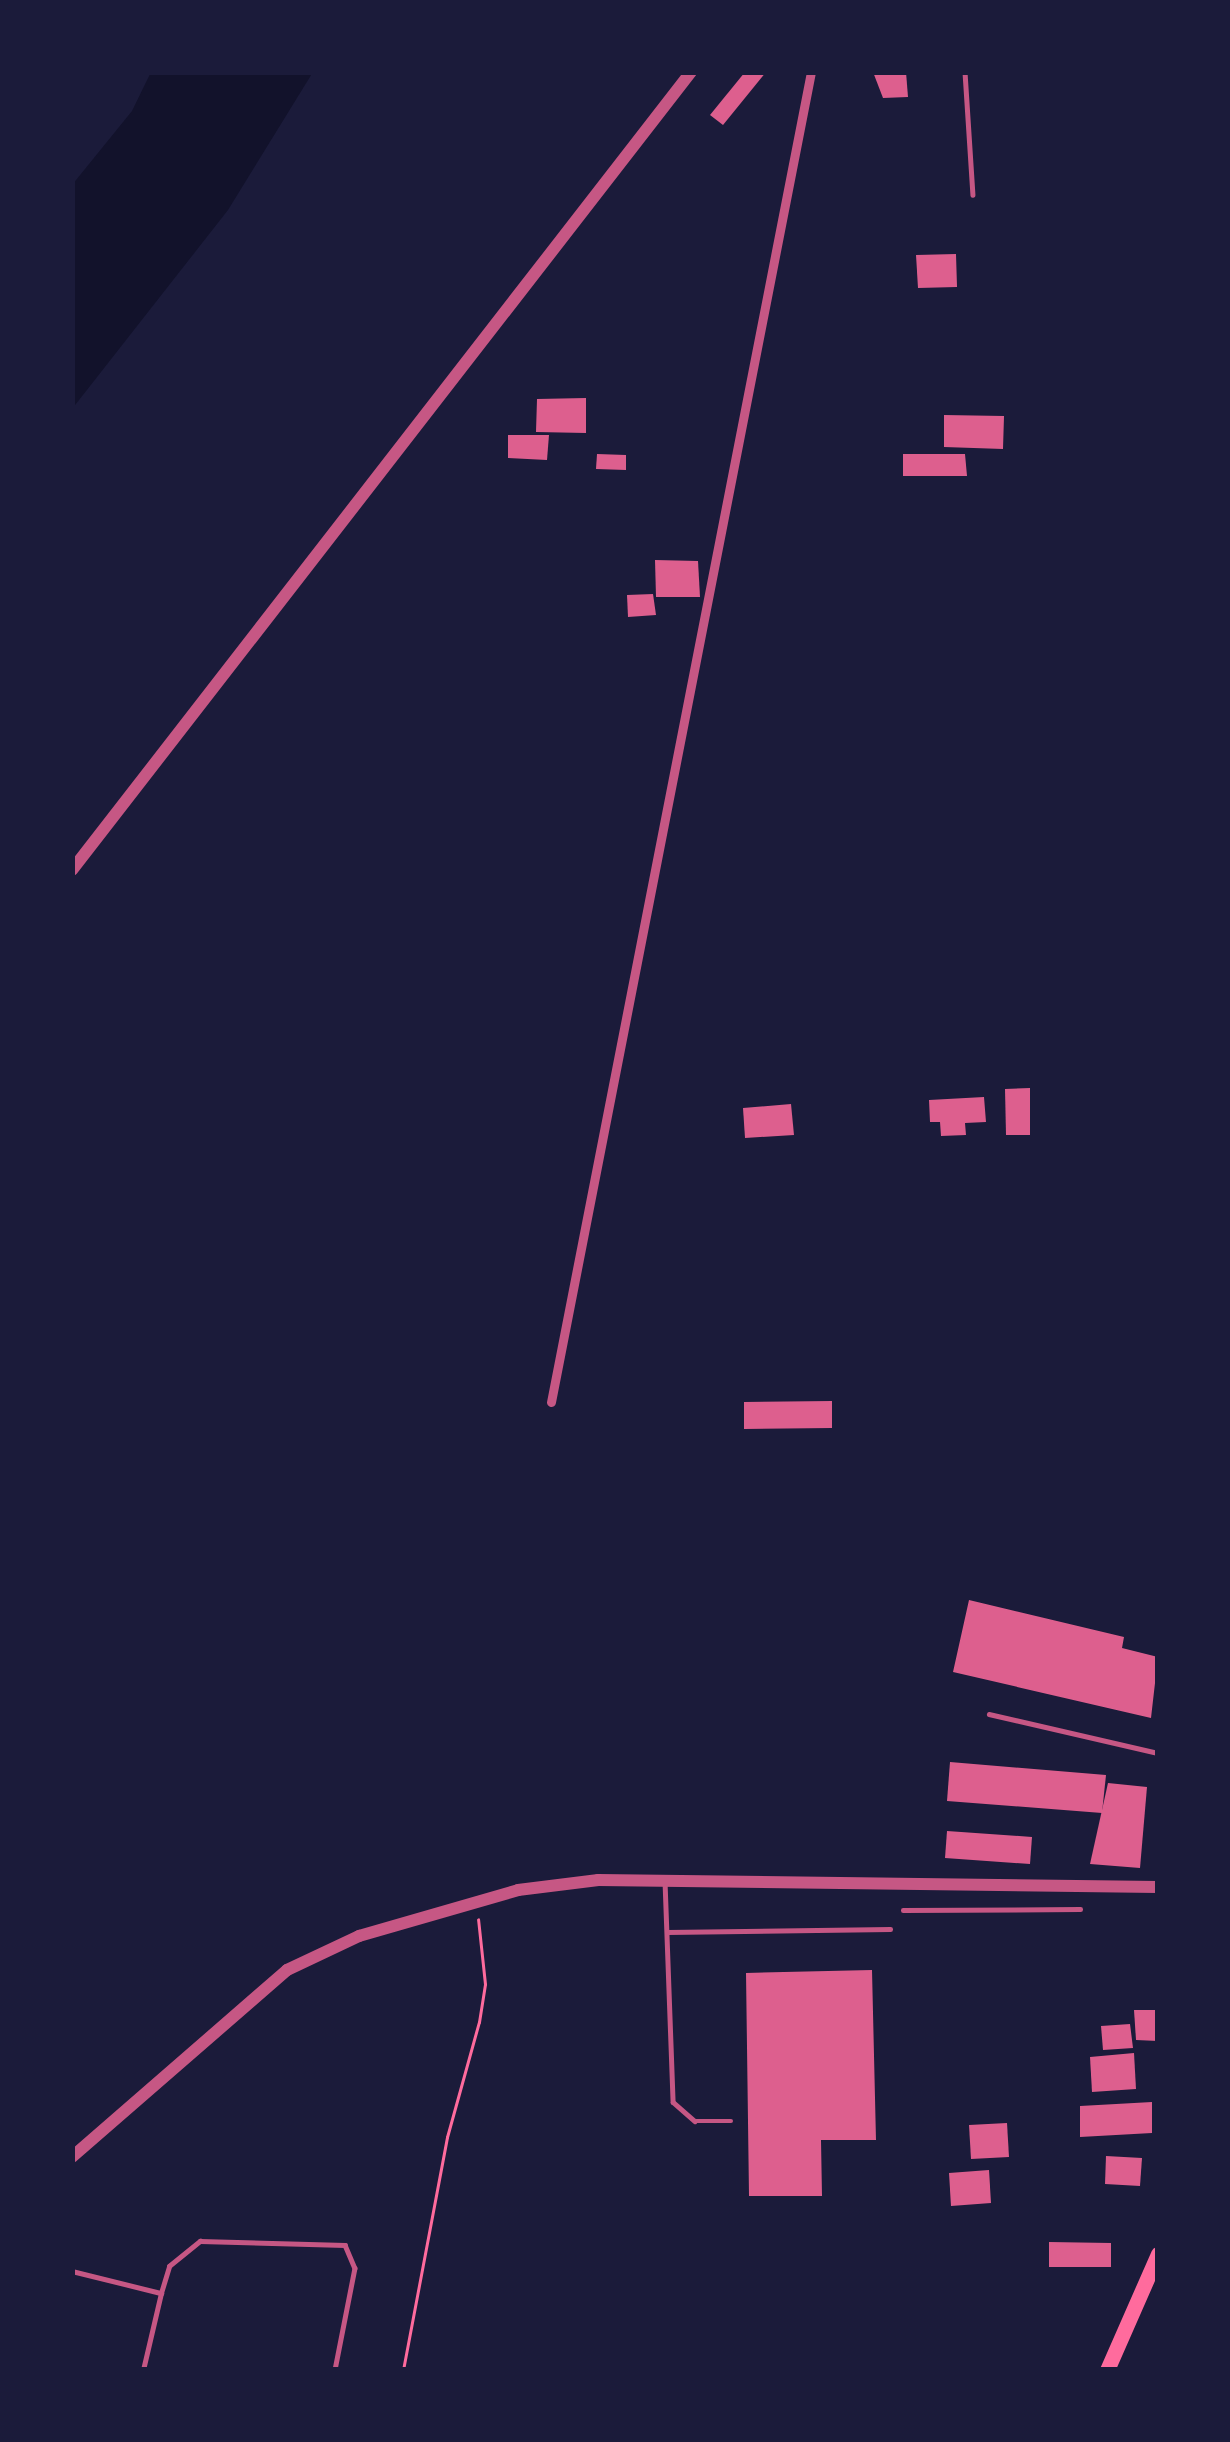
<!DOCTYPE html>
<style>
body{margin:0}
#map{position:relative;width:1230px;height:2442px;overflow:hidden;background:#1b1b3a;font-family:Overpass,sans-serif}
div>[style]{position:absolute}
.water>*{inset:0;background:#12122b}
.building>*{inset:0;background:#dd5f8e}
.path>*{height:3px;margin:-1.5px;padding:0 1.5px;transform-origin:1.5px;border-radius:1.5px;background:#ff6b9d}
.service>*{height:4.5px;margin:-2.25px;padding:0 2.25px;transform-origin:2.25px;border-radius:2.25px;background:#c65784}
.minor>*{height:9px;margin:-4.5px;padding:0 4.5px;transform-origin:4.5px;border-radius:4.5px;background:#c65784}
.tertiary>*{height:12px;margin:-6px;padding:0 6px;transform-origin:6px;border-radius:6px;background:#c65784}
.primary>*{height:15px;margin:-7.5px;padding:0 7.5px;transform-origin:7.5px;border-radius:7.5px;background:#ff6b9d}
span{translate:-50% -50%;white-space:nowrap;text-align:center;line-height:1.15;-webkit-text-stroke:10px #1b1b3a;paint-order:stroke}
.frame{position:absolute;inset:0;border:75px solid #1b1b3a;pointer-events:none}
</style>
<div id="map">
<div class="water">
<div style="clip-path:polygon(151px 72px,313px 72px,228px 210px,72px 409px,72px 185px,132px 111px)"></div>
</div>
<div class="building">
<div style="clip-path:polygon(745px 72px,766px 72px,723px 125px,710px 115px)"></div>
<div style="clip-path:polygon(873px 72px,906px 72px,908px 97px,883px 98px)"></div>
<div style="clip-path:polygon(956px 254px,957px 287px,918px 288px,916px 255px)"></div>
<div style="clip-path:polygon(586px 398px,586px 433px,536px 432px,537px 399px)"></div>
<div style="clip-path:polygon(944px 415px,1004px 416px,1003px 449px,944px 447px)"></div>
<div style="clip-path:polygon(508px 435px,549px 435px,547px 460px,508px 458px)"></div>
<div style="clip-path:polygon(597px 454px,626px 455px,626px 470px,596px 469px)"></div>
<div style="clip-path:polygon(903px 454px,965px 454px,967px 476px,903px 476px)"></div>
<div style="clip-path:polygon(655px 560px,698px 561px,700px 597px,656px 597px)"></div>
<div style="clip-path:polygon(653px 594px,656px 615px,628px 617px,627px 595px)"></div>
<div style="clip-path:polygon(1030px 1088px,1030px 1135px,1006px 1135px,1005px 1089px)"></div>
<div style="clip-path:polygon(984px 1097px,986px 1122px,965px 1123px,966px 1135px,941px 1136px,940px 1122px,930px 1122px,929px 1100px)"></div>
<div style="clip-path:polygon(791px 1104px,794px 1135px,745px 1138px,743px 1108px)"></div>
<div style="clip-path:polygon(832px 1401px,832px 1428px,744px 1429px,744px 1402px)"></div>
<div style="clip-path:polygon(969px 1600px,1124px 1637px,1122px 1648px,1158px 1657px,1151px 1718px,953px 1672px)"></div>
<div style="clip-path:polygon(950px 1762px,1106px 1775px,1102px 1813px,947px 1801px)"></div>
<div style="clip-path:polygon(1108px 1783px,1147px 1787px,1140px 1868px,1090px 1864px)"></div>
<div style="clip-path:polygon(947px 1831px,1032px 1837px,1030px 1864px,945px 1858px)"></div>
<div style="clip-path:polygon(872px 1970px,876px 2140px,821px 2140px,822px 2196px,749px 2196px,746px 1973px)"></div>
<div style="clip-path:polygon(1134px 2010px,1158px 2010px,1158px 2041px,1136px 2040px)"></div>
<div style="clip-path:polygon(1130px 2024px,1133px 2048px,1103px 2050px,1101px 2026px)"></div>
<div style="clip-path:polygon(1134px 2053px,1136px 2089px,1092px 2092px,1090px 2057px)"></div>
<div style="clip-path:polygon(1152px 2102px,1152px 2133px,1080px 2137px,1080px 2106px)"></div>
<div style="clip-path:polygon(1007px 2123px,1009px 2157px,971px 2159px,969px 2125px)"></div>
<div style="clip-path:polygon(1106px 2156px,1142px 2158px,1140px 2186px,1105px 2184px)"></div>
<div style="clip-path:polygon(989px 2170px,991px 2203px,951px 2206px,949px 2173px)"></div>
<div style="clip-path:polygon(1049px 2242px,1111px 2243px,1111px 2267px,1049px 2267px)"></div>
</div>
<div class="path">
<div style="left:403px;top:2370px;width:237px;rotate:-79.3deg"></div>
<div style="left:447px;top:2137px;width:119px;rotate:-74.5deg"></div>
<div style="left:479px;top:2022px;width:38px;rotate:-81deg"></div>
<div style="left:485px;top:1984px;width:65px;rotate:-96.1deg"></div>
</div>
<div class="service">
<div style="left:965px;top:72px;width:123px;rotate:86.3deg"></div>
<div style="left:989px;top:1714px;width:173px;rotate:13deg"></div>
<div style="left:665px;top:1881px;width:221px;rotate:87.9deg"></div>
<div style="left:673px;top:2102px;width:29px;rotate:41deg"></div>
<div style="left:695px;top:2121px;width:36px"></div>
<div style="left:903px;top:1910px;width:177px;rotate:-0.3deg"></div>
<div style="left:667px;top:1932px;width:223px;rotate:-0.8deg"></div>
<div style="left:72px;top:2271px;width:92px;rotate:13.9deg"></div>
<div style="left:161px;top:2293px;width:28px;rotate:-73deg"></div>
<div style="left:169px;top:2266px;width:40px;rotate:-39deg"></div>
<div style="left:200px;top:2241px;width:145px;rotate:1.6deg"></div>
<div style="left:345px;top:2245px;width:25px;rotate:67deg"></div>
<div style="left:355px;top:2268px;width:104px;rotate:101.1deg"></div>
<div style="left:143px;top:2370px;width:79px;rotate:-76.8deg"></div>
</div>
<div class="minor">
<div style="left:551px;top:1402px;width:1355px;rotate:-78.94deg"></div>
</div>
<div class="tertiary">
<div style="left:72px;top:870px;width:1010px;rotate:-52.2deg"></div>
<div style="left:72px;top:2157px;width:285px;rotate:-41deg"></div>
<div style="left:287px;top:1970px;width:80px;rotate:-25.3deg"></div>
<div style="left:359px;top:1936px;width:166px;rotate:-16.1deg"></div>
<div style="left:518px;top:1890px;width:81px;rotate:-7.1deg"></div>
<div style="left:598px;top:1880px;width:560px;rotate:0.72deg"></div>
</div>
<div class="primary">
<div style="left:1107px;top:2370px;width:127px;rotate:-66.3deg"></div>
</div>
<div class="frame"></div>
</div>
